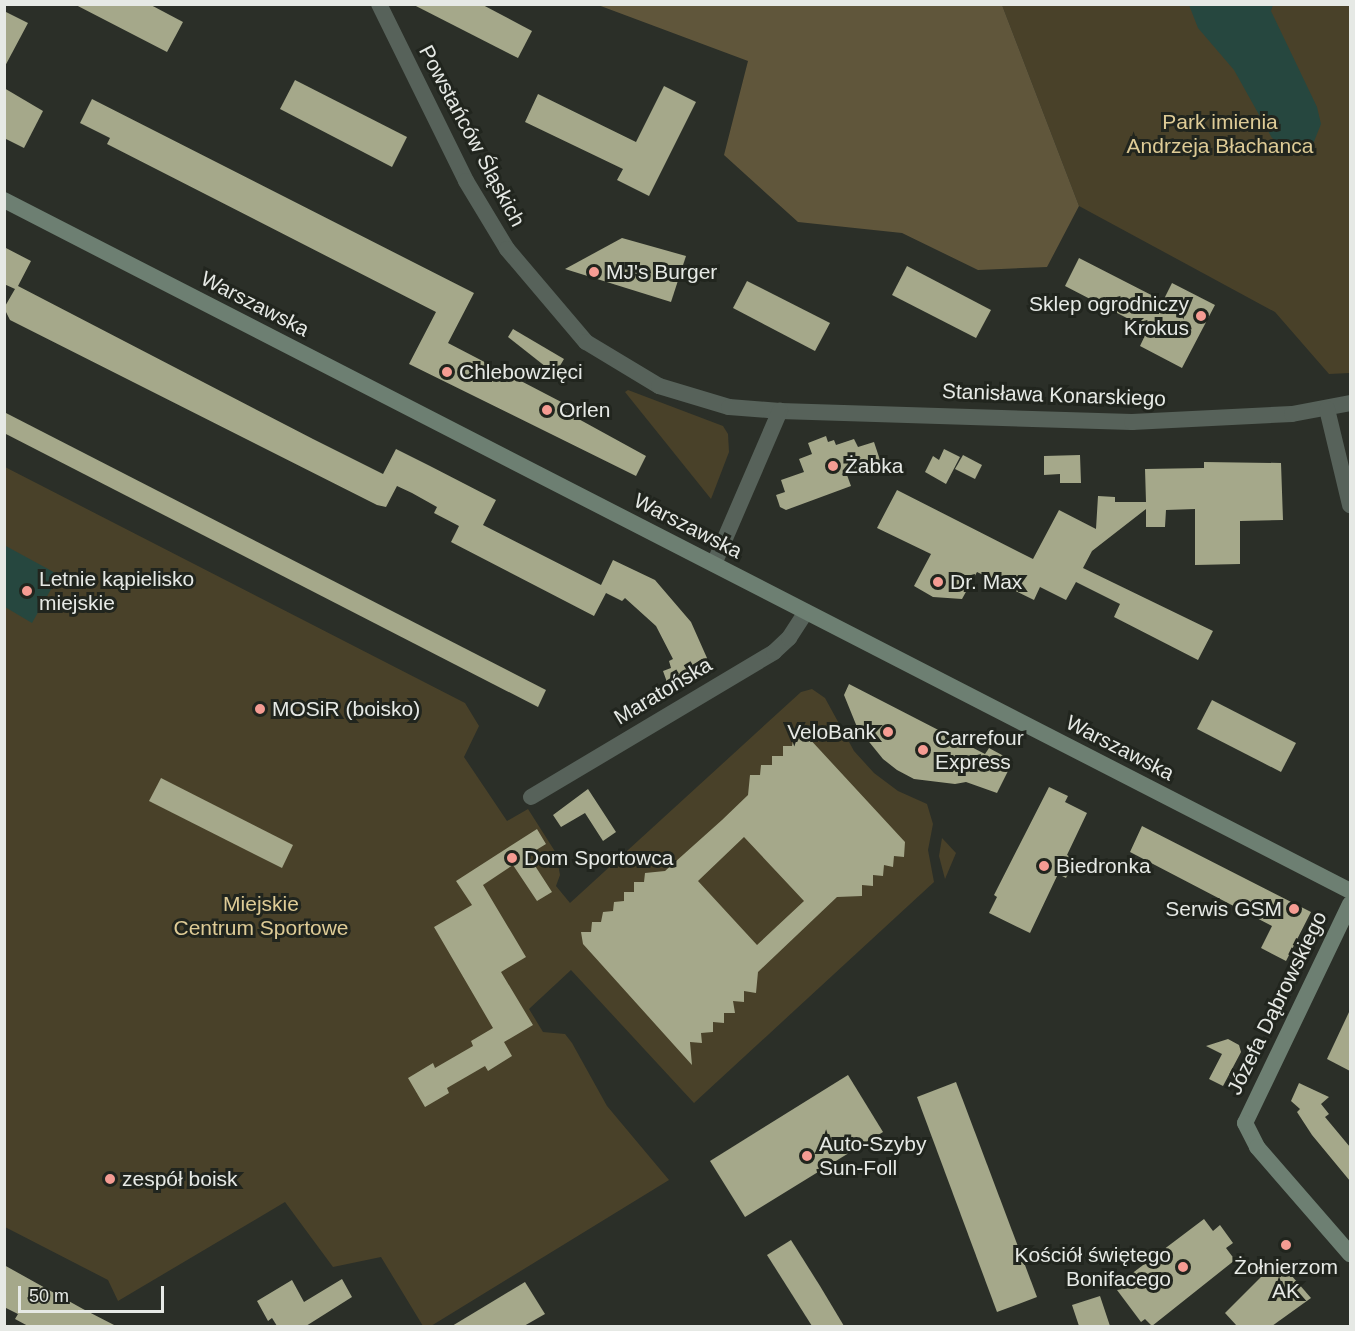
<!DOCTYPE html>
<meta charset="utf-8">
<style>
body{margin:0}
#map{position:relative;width:1355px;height:1331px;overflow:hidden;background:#2b2f28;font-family:Helvetica,sans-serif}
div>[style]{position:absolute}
.green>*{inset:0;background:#494129}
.forest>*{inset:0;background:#60563b}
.water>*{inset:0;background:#26473f}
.building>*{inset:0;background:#a5a88a}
.minor>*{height:16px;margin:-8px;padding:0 8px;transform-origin:8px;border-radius:8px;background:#57625a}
.secondary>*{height:16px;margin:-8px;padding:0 8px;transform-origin:8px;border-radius:8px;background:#6d7f72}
.dots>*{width:16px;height:16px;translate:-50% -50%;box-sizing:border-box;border:3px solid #21251e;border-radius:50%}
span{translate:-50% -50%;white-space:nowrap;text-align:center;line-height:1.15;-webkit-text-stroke:6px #21251e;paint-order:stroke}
.park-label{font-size:21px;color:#decb96}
.street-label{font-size:21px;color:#e6e9e5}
.poi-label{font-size:21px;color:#e6e9e5}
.left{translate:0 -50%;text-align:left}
.right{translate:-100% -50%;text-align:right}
.frame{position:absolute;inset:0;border:6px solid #e6e9e5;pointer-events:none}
.scale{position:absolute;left:18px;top:1286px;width:146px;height:27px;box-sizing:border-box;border:3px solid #e6e9e5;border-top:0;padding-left:8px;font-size:18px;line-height:21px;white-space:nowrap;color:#e6e9e5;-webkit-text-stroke:4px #21251e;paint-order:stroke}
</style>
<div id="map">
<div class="green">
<div style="clip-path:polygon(1002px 5px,1350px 5px,1350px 373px,1329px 374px,1275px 312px,1079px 206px)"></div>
<div style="clip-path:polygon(628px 390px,723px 426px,728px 434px,729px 452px,711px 499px,625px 392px)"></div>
<div style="clip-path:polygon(5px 467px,465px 703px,479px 726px,464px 757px,507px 821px,528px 809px,556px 853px,560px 875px,556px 886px,570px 903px,801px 692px,812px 689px,825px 698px,854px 751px,874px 773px,898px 791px,927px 804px,933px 824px,928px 850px,934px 882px,694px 1103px,571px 970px,529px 1009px,543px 1032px,565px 1034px,572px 1043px,607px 1106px,669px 1180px,431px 1326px,423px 1326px,381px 1257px,333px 1267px,285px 1202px,118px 1301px,108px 1280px,5px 1227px)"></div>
<div style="clip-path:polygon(942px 838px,956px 853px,945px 879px,939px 856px)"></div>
</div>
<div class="forest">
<div style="clip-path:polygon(598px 5px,1002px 5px,1079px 206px,1047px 267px,978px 270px,902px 233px,798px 222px,724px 155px,748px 61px)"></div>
</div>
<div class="water">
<div style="clip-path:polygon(1189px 5px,1273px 5px,1271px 11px,1317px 107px,1321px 124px,1313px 144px,1279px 143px,1272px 138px,1234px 70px,1198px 28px)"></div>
<div style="clip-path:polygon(4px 545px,59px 575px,32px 623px,5px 607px)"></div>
</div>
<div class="building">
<div style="clip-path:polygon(74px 4px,149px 4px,183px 22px,167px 52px)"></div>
<div style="clip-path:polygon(412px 4px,481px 4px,532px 31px,518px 58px)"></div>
<div style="clip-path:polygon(4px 11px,28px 23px,4px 68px)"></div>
<div style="clip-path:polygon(295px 80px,407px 137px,392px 167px,280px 109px)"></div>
<div style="clip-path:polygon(664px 86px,696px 102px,649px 196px,617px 180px,623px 169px,525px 122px,538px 94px,636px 142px)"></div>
<div style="clip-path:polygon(4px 88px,43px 111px,24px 148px,4px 138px)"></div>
<div style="clip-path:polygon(92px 99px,474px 293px,448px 343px,567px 405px,564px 411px,646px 456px,636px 476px,409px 364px,436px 312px,107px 144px,110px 138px,80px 123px)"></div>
<div style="clip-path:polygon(622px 238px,686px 256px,671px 302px,565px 269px)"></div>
<div style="clip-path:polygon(4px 247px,31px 261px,18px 286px,313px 439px,383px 474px,396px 449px,430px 466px,496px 500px,483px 525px,601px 585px,613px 560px,655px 580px,691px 622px,707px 658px,705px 667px,668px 685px,663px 671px,671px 668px,669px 661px,673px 659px,656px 626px,625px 598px,622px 601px,606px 593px,594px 616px,451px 542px,459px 526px,434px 513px,437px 507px,412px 493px,397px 486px,386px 507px,377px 505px,10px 320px,4px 308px,15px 289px,4px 284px)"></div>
<div style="clip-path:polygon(1079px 258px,1163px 301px,1172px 283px,1215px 305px,1182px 368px,1140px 346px,1148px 329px,1065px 286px)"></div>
<div style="clip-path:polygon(907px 266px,991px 310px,976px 338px,892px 295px)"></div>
<div style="clip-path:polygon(747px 281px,830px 323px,815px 351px,733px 308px)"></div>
<div style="clip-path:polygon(513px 329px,564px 359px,555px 374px,508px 337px)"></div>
<div style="clip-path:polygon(4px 412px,546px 690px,538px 707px,4px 433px)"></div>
<div style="clip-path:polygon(826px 436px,828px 442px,834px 440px,836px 445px,854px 439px,858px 447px,874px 442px,881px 463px,847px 475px,851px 486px,786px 510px,780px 507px,776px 495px,785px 492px,781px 480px,804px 472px,799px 459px,812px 454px,808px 443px)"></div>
<div style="clip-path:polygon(944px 449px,960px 457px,946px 484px,925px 472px,933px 456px,939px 460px)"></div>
<div style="clip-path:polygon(963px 455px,982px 465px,975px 479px,955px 469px)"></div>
<div style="clip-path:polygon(1080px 455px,1081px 483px,1060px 483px,1060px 474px,1044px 475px,1044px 456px)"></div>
<div style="clip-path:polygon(1204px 462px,1281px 463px,1283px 520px,1240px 521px,1240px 564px,1195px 565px,1195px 509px,1166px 510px,1165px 527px,1146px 527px,1146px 509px,1092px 551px,1083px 568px,1213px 631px,1198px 660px,1114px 617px,1120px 604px,1076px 582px,1066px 600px,1040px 587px,1034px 600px,977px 572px,962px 599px,933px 597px,914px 586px,931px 554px,877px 528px,897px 490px,1033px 559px,1059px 510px,1096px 529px,1098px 496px,1115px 497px,1115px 502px,1146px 502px,1145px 469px,1204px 468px)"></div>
<div style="clip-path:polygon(849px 684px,985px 754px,989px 748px,1013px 761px,997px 793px,966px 782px,955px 784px,914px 779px,897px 770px,883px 759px,857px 727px,844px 695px)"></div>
<div style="clip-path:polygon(1212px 700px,1296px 743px,1281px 772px,1197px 729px)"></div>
<div style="clip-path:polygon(evenodd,794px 736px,807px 736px,905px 842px,904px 857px,894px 856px,893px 867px,884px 865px,883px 876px,873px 875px,873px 886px,862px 885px,862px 896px,837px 897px,758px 972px,756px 993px,744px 991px,744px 1002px,733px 1001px,735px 1013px,724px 1013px,724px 1023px,713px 1022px,713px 1032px,701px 1033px,702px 1043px,690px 1042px,692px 1065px,583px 944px,581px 932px,591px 932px,592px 922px,601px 922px,603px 912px,613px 911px,614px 902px,624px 901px,624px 892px,634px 892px,634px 882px,644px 882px,645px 873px,665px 871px,722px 820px,748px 795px,750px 775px,760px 775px,761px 765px,772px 765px,772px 756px,783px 756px,783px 746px,792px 746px,794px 736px,744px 837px,804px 901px,757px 945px,698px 881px,744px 837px)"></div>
<div style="clip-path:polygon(161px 778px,293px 845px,282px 868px,149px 801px)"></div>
<div style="clip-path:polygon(1049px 787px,1068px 796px,1065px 802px,1087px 813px,1067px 855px,1075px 859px,1066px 878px,1058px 874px,1030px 933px,989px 913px,997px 897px,994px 895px)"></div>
<div style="clip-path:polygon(588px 789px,616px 832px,603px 841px,585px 813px,561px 827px,553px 815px)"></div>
<div style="clip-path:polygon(1142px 826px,1311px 912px,1286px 961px,1261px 948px,1272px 926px,1130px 852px)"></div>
<div style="clip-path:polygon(537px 829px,546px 844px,528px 855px,552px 892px,537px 901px,513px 865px,483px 885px,526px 957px,501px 972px,533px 1025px,504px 1042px,512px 1056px,488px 1071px,485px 1066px,447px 1088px,449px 1093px,425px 1107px,408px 1078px,433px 1063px,435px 1068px,473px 1046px,471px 1041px,493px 1028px,434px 927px,472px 905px,456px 881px)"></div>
<div style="clip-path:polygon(1350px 1010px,1350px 1071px,1327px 1059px)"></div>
<div style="clip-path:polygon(1228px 1039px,1239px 1045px,1241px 1052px,1223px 1086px,1209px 1079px,1222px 1054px,1206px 1046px)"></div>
<div style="clip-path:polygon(848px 1075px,883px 1132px,745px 1217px,710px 1161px)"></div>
<div style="clip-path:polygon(956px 1082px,1037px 1297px,997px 1312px,917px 1097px)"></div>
<div style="clip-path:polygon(1299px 1083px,1329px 1097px,1321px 1104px,1329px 1114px,1325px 1117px,1350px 1147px,1350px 1181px,1312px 1135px,1297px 1112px,1300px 1109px,1291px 1101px)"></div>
<div style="clip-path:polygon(1204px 1219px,1213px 1231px,1220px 1225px,1233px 1243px,1226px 1248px,1235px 1260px,1152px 1326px,1145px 1319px,1141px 1322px,1117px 1290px,1122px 1289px,1118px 1284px)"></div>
<div style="clip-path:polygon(791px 1240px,820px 1286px,844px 1326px,812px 1326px,767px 1255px)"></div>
<div style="clip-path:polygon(1278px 1260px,1311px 1298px,1272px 1326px,1237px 1326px,1225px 1313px)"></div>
<div style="clip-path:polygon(4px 1265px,83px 1309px,116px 1326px,28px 1326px,15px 1319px,18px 1314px,4px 1307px)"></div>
<div style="clip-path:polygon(342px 1279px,352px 1297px,306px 1326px,277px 1326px,272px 1318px,268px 1321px,257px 1301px,292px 1280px,304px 1302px)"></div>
<div style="clip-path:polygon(525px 1282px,545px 1314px,524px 1326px,452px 1326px)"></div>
<div style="clip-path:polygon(1100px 1296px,1110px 1326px,1079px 1326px,1072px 1305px)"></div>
</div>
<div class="minor">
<div style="left:379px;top:4px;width:197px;rotate:63.8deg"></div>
<div style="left:466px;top:181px;width:79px;rotate:58.9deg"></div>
<div style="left:507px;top:249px;width:122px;rotate:49.7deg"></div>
<div style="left:586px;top:342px;width:85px;rotate:31.1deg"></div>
<div style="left:659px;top:386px;width:73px;rotate:16.7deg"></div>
<div style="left:729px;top:407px;width:51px;rotate:4.5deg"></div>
<div style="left:780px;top:411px;width:352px;rotate:1.8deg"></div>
<div style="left:1132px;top:422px;width:160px;rotate:-2.9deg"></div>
<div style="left:1292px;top:414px;width:59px;rotate:-10.7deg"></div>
<div style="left:1327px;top:409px;width:99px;rotate:76.5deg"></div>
<div style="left:714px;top:564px;width:167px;rotate:-66.7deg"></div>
<div style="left:531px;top:797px;width:283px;rotate:-30.8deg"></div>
<div style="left:774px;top:652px;width:21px;rotate:-43deg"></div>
<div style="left:789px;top:638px;width:31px;rotate:-57deg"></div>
</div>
<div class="secondary">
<div style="left:4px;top:200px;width:1513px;rotate:27.17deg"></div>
<div style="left:1350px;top:904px;width:243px;rotate:115.6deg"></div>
<div style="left:1245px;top:1123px;width:27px;rotate:63deg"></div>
<div style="left:1257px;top:1147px;width:142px;rotate:49deg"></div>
</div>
<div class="dots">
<div style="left:594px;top:272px;background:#f59c93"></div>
<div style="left:1201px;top:316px;background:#f59c93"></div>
<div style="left:447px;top:372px;background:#f59c93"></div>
<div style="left:547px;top:410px;background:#f59c93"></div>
<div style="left:833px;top:466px;background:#f59c93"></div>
<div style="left:938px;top:582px;background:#f59c93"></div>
<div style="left:27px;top:591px;background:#f59c93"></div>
<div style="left:260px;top:709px;background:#f59c93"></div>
<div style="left:888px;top:732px;background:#f59c93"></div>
<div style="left:923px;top:750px;background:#f59c93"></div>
<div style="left:512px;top:858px;background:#f59c93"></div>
<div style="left:1044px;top:866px;background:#f59c93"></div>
<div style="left:1294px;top:909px;background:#f59c93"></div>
<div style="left:807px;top:1156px;background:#f59c93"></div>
<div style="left:110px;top:1179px;background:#f59c93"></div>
<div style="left:1286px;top:1245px;background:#f59c93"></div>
<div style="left:1183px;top:1267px;background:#f59c93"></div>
</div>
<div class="park-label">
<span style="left:1220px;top:134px">Park imienia<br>Andrzeja Błachanca</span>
<span style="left:261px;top:916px">Miejskie<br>Centrum Sportowe</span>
</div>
<div class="street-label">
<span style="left:472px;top:136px;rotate:62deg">Powstańców Śląskich</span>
<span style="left:255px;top:304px;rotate:27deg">Warszawska</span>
<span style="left:1054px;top:395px;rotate:2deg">Stanisława Konarskiego</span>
<span style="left:688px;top:526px;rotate:27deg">Warszawska</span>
<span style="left:663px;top:691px;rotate:-31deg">Maratońska</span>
<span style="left:1120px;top:748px;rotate:27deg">Warszawska</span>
<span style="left:1277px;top:1003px;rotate:-64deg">Józefa Dąbrowskiego</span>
</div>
<div class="poi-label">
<span class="left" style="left:606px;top:272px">MJ's Burger</span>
<span class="right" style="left:1189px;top:316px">Sklep ogrodniczy<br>Krokus</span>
<span class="left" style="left:459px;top:372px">Chlebowzięci</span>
<span class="left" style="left:559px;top:410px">Orlen</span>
<span class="left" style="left:845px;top:466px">Żabka</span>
<span class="left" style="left:39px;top:591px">Letnie kąpielisko<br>miejskie</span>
<span class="left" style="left:950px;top:582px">Dr. Max</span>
<span class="left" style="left:272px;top:709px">MOSiR (boisko)</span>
<span class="right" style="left:876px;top:732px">VeloBank</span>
<span class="left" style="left:935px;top:750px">Carrefour<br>Express</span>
<span class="left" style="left:524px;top:858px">Dom Sportowca</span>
<span class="left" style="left:1056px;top:866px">Biedronka</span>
<span class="right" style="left:1282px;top:909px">Serwis GSM</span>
<span class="left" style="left:819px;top:1156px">Auto-Szyby<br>Sun-Foll</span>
<span class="left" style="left:122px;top:1179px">zespół boisk</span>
<span class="right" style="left:1171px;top:1267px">Kościół świętego<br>Bonifacego</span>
<span style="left:1286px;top:1279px">Żołnierzom<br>AK</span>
</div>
<div class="frame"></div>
<div class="scale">50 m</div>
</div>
